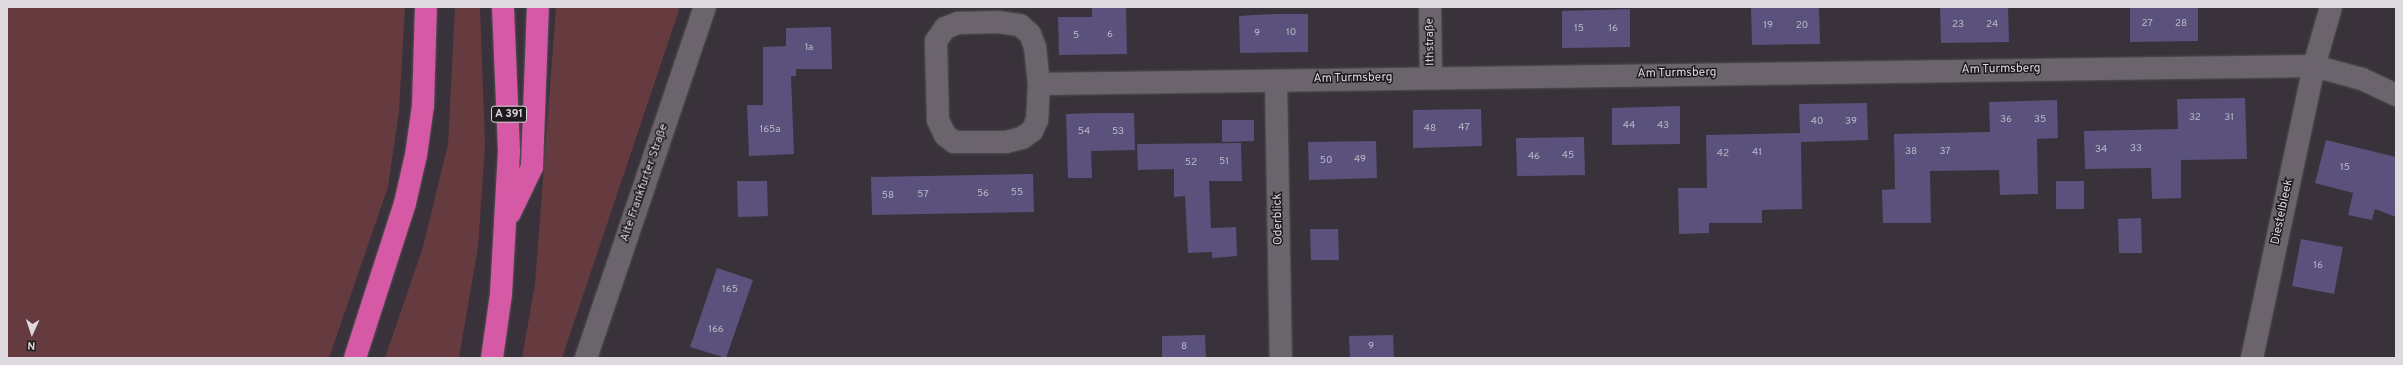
<!DOCTYPE html>
<meta charset="utf-8">
<style>
body{margin:0}
#map{position:relative;width:2403px;height:365px;overflow:hidden;background:#39323a;font-family:Overpass,sans-serif}
div>[style]{position:absolute}
.green>*{inset:0;background:#653b40}
.building>*{inset:0;background:#5a527d}
.roads{filter:drop-shadow(0 0 1px #554f56) drop-shadow(0 0 1px #554f56)}
.minor>*{height:22px;margin:-11px;padding:0 11px;transform-origin:11px;border-radius:11px;background:#6b646d}
.tertiary>*{height:22px;margin:-11px;padding:0 11px;transform-origin:11px;border-radius:11px;background:#6b646d}
.motorway>*{height:22px;margin:-11px;padding:0 11px;transform-origin:11px;border-radius:11px;background:#d559a4}
span{translate:-50% -50%;white-space:nowrap;text-align:center;line-height:1.15;-webkit-text-stroke:3px #1e1b1f;paint-order:stroke}
.number-label{font-size:10px;color:#bcb7c6}
.number-label span{-webkit-text-stroke-width:0}
.shield-label span{padding:1px 3px;background:#1e1b1f;border:1px solid;border-radius:3px;-webkit-text-stroke-width:0}
.shield-label{font-size:11px;color:#ddd9de;font-weight:700}
.street-label{font-size:12px;color:#ddd9de}
.frame{position:absolute;inset:0;border:8px solid #ddd9de;pointer-events:none}
.north{position:absolute;left:12px;top:313px;width:40px;height:40px;-webkit-text-stroke:3px #1e1b1f;paint-order:stroke;rotate:183deg;font-size:11px;font-weight:700;line-height:16px;text-align:center;color:#ddd9de}
.north::after{content:'';display:block;margin:auto;width:14px;height:18px;background:#ddd9de;clip-path:polygon(50% 0,100% 100%,50% 72%,0 100%)}
</style>
<div id="map">
<div class="green">
<div style="clip-path:polygon(7px 7px,405px 7px,399px 111px,388px 187px,329px 358px,7px 358px)"></div>
<div style="clip-path:polygon(455px 7px,480px 7px,485px 145px,478px 247px,459px 358px,385px 358px,423px 247px,448px 144px)"></div>
<div style="clip-path:polygon(556px 7px,680px 7px,562px 358px,522px 358px,535px 284px)"></div>
</div>
<div class="building">
<div style="clip-path:polygon(1092px 7px,1126px 7px,1127px 54px,1059px 55px,1058px 17px,1092px 17px)"></div>
<div style="clip-path:polygon(1819px 7px,1820px 44px,1752px 45px,1751px 8px)"></div>
<div style="clip-path:polygon(1940px 7px,2008px 7px,2009px 42px,1941px 43px)"></div>
<div style="clip-path:polygon(2130px 7px,2198px 7px,2198px 41px,2130px 42px)"></div>
<div style="clip-path:polygon(1630px 9px,1630px 47px,1562px 48px,1562px 11px)"></div>
<div style="clip-path:polygon(1274px 14px,1308px 14px,1308px 52px,1240px 53px,1239px 16px)"></div>
<div style="clip-path:polygon(831px 27px,832px 69px,796px 69px,796px 76px,791px 76px,794px 154px,749px 156px,747px 105px,763px 105px,763px 47px,786px 46px,786px 28px)"></div>
<div style="clip-path:polygon(2245px 98px,2247px 159px,2181px 160px,2181px 198px,2152px 199px,2151px 168px,2085px 169px,2084px 131px,2178px 129px,2177px 99px)"></div>
<div style="clip-path:polygon(2057px 100px,2058px 138px,2037px 139px,2038px 194px,2000px 195px,1999px 170px,1930px 171px,1931px 223px,1883px 223px,1882px 190px,1895px 189px,1894px 134px,1990px 132px,1989px 102px)"></div>
<div style="clip-path:polygon(1867px 103px,1868px 140px,1801px 142px,1802px 209px,1762px 210px,1762px 223px,1709px 223px,1709px 233px,1679px 234px,1678px 188px,1707px 188px,1706px 135px,1800px 133px,1799px 104px)"></div>
<div style="clip-path:polygon(1680px 106px,1680px 144px,1612px 145px,1612px 108px)"></div>
<div style="clip-path:polygon(1481px 109px,1482px 146px,1413px 148px,1413px 110px)"></div>
<div style="clip-path:polygon(1100px 113px,1134px 113px,1135px 150px,1091px 151px,1092px 178px,1068px 178px,1066px 114px)"></div>
<div style="clip-path:polygon(1222px 120px,1254px 120px,1254px 141px,1222px 142px)"></div>
<div style="clip-path:polygon(1584px 137px,1585px 175px,1517px 176px,1516px 138px)"></div>
<div style="clip-path:polygon(2326px 140px,2396px 157px,2396px 217px,2375px 209px,2372px 220px,2348px 215px,2353px 193px,2315px 183px)"></div>
<div style="clip-path:polygon(1376px 141px,1377px 178px,1309px 180px,1308px 142px)"></div>
<div style="clip-path:polygon(1241px 143px,1242px 181px,1209px 181px,1211px 228px,1236px 227px,1237px 256px,1212px 258px,1212px 252px,1188px 253px,1185px 196px,1174px 197px,1174px 169px,1138px 170px,1137px 144px)"></div>
<div style="clip-path:polygon(1033px 174px,1034px 212px,872px 215px,871px 177px)"></div>
<div style="clip-path:polygon(737px 181px,767px 181px,768px 216px,738px 217px)"></div>
<div style="clip-path:polygon(2056px 181px,2084px 181px,2084px 209px,2056px 209px)"></div>
<div style="clip-path:polygon(2141px 218px,2142px 253px,2119px 253px,2118px 219px)"></div>
<div style="clip-path:polygon(1310px 229px,1338px 229px,1339px 260px,1311px 260px)"></div>
<div style="clip-path:polygon(2301px 239px,2343px 247px,2334px 294px,2292px 286px)"></div>
<div style="clip-path:polygon(717px 268px,753px 280px,726px 358px,690px 347px)"></div>
<div style="clip-path:polygon(1205px 335px,1206px 358px,1162px 358px,1162px 336px)"></div>
<div style="clip-path:polygon(1393px 335px,1394px 358px,1350px 358px,1349px 336px)"></div>
</div>
<div class="roads">
<div class="minor">
<div style="left:1430px;top:7px;width:70px;rotate:89.2deg"></div>
<div style="left:998px;top:22px;width:22px;rotate:8deg"></div>
<div style="left:1020px;top:25px;width:13px;rotate:42deg"></div>
<div style="left:1030px;top:34px;width:14px;rotate:69deg"></div>
<div style="left:1035px;top:47px;width:37px;rotate:84deg"></div>
<div style="left:1039px;top:84px;width:36px;rotate:93deg"></div>
<div style="left:1037px;top:120px;width:12px;rotate:114deg"></div>
<div style="left:1032px;top:131px;width:12px;rotate:145deg"></div>
<div style="left:1022px;top:138px;width:16px;rotate:166deg"></div>
<div style="left:1006px;top:142px;width:52px;rotate:180deg"></div>
<div style="left:954px;top:142px;width:11px;rotate:-142deg"></div>
<div style="left:945px;top:135px;width:17px;rotate:-115deg"></div>
<div style="left:938px;top:120px;width:79px;rotate:-91.5deg"></div>
<div style="left:936px;top:41px;width:16px;rotate:-55deg"></div>
<div style="left:945px;top:28px;width:14px;rotate:-21deg"></div>
<div style="left:958px;top:23px;width:40px;rotate:-1.4deg"></div>
<div style="left:1276px;top:81px;width:277px;rotate:89deg"></div>
<div style="left:1039px;top:84px;width:1275px;rotate:-0.81deg"></div>
<div style="left:2314px;top:66px;width:50px;rotate:15.2deg"></div>
<div style="left:2362px;top:79px;width:38px;rotate:25deg"></div>
<div style="left:2252px;top:358px;width:299px;rotate:-78deg"></div>
<div style="left:2314px;top:66px;width:61px;rotate:-73.9deg"></div>
</div>
<div class="tertiary">
<div style="left:586px;top:358px;width:371px;rotate:-71.3deg"></div>
</div>
<div class="motorway">
<div style="left:510px;top:213px;width:51px;rotate:-64.4deg"></div>
<div style="left:532px;top:167px;width:160px;rotate:-87.9deg"></div>
<div style="left:355px;top:358px;width:163px;rotate:-72.1deg"></div>
<div style="left:405px;top:203px;width:49px;rotate:-77.1deg"></div>
<div style="left:416px;top:155px;width:49px;rotate:-81.9deg"></div>
<div style="left:423px;top:106px;width:99px;rotate:-88.3deg"></div>
<div style="left:492px;top:358px;width:65px;rotate:-82deg"></div>
<div style="left:501px;top:294px;width:143px;rotate:-86.8deg"></div>
<div style="left:509px;top:151px;width:144px;rotate:-92.4deg"></div>
</div>
</div>
<div class="number-label">
<span style="left:2147px;top:24px">27</span>
<span style="left:2181px;top:24px">28</span>
<span style="left:1958px;top:25px">23</span>
<span style="left:1992px;top:25px">24</span>
<span style="left:1768px;top:26px">19</span>
<span style="left:1802px;top:26px">20</span>
<span style="left:1579px;top:29px">15</span>
<span style="left:1613px;top:29px">16</span>
<span style="left:1291px;top:33px">10</span>
<span style="left:1257px;top:34px">9</span>
<span style="left:1110px;top:35px">6</span>
<span style="left:1076px;top:36px">5</span>
<span style="left:809px;top:48px">1a</span>
<span style="left:2195px;top:118px">32</span>
<span style="left:2229px;top:118px">31</span>
<span style="left:2006px;top:120px">36</span>
<span style="left:2040px;top:120px">35</span>
<span style="left:1817px;top:122px">40</span>
<span style="left:1851px;top:122px">39</span>
<span style="left:1629px;top:126px">44</span>
<span style="left:1663px;top:126px">43</span>
<span style="left:1464px;top:128px">47</span>
<span style="left:1430px;top:129px">48</span>
<span style="left:770px;top:130px">165a</span>
<span style="left:1084px;top:132px">54</span>
<span style="left:1118px;top:132px">53</span>
<span style="left:2136px;top:149px">33</span>
<span style="left:2101px;top:150px">34</span>
<span style="left:1911px;top:152px">38</span>
<span style="left:1945px;top:152px">37</span>
<span style="left:1757px;top:153px">41</span>
<span style="left:1723px;top:154px">42</span>
<span style="left:1568px;top:156px">45</span>
<span style="left:1534px;top:157px">46</span>
<span style="left:1360px;top:160px">49</span>
<span style="left:1326px;top:161px">50</span>
<span style="left:1224px;top:162px">51</span>
<span style="left:1191px;top:163px">52</span>
<span style="left:2345px;top:168px">15</span>
<span style="left:1017px;top:193px">55</span>
<span style="left:983px;top:194px">56</span>
<span style="left:923px;top:195px">57</span>
<span style="left:888px;top:196px">58</span>
<span style="left:2318px;top:266px">16</span>
<span style="left:730px;top:290px">165</span>
<span style="left:716px;top:330px">166</span>
<span style="left:1184px;top:347px">8</span>
<span style="left:1371px;top:347px">9</span>
</div>
<div class="shield-label">
<span style="left:509px;top:114px">A 391</span>
</div>
<div class="street-label">
<span style="left:1431px;top:42px;rotate:-91deg">Ithstraße</span>
<span style="left:2001px;top:70px;rotate:-1deg">Am Turmsberg</span>
<span style="left:1677px;top:74px;rotate:-1deg">Am Turmsberg</span>
<span style="left:1353px;top:79px;rotate:-1deg">Am Turmsberg</span>
<span style="left:645px;top:183px;rotate:-71deg">Alte Frankfurter Straße</span>
<span style="left:2283px;top:212px;rotate:-78deg">Diestelbleek</span>
<span style="left:1279px;top:219px;rotate:-91deg">Oderblick</span>
</div>
<div class="frame"></div>
<div class="north">N</div>
</div>
